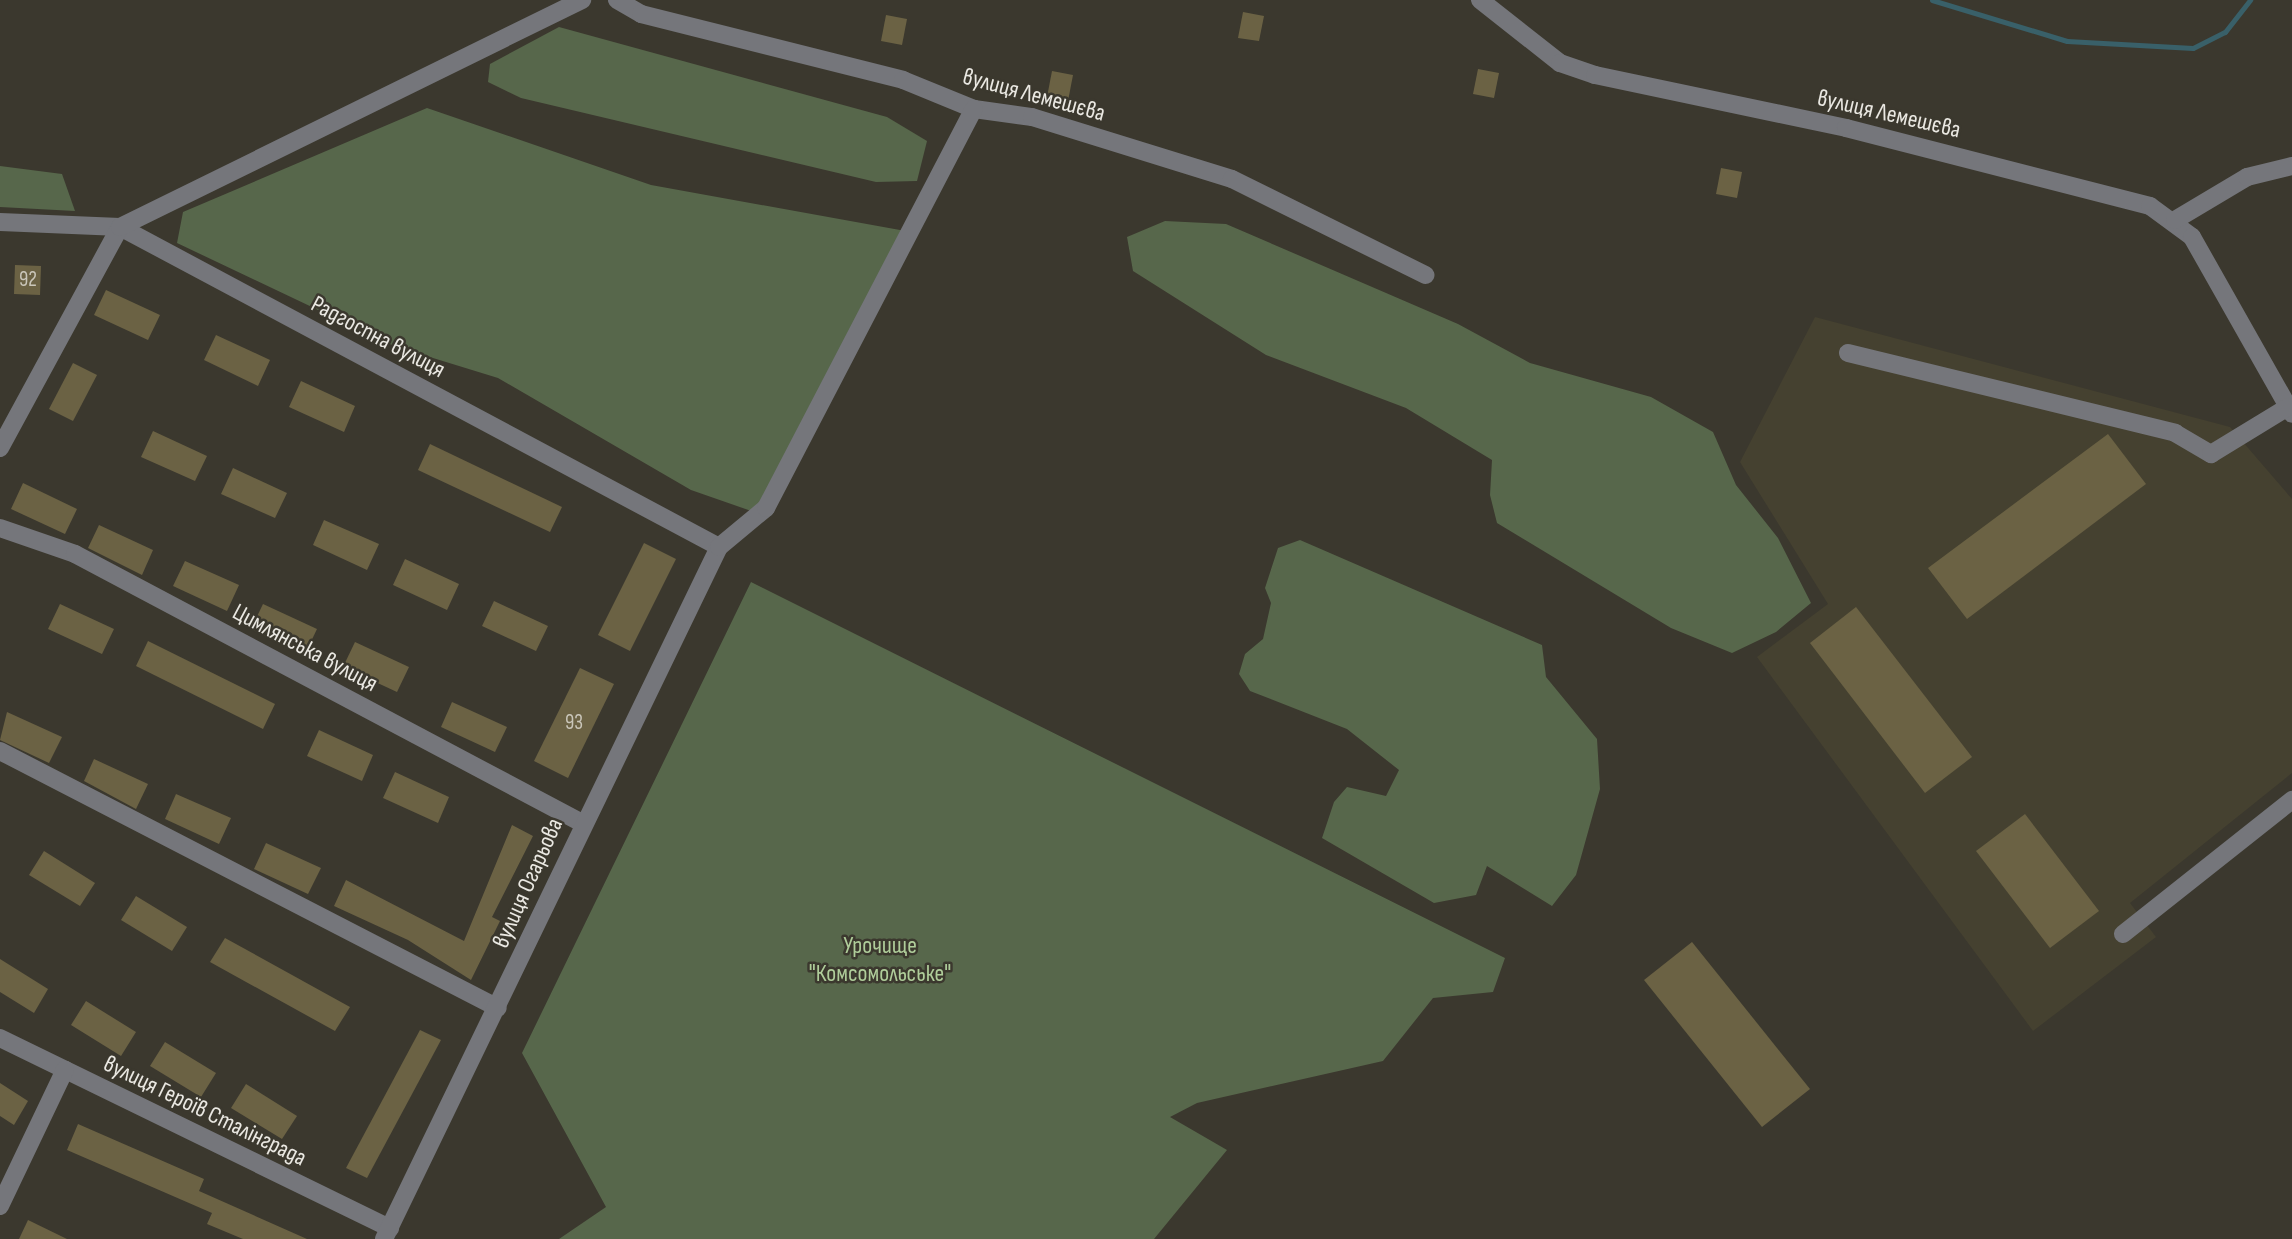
<!DOCTYPE html>
<meta charset="utf-8">
<style>
body{margin:0}
#map{position:relative;width:2292px;height:1239px;overflow:hidden;background:#3b382e;font-family:"Sofia Sans Condensed",sans-serif}
div>[style]{position:absolute}
.built>*{inset:0;background:#454130}
.forest>*{inset:0;background:#57674b}
.stream>*{height:5px;margin:-2.5px;padding:0 2.5px;transform-origin:2.5px;border-radius:2.5px;background:#396069}
.building>*{inset:0;background:#6b6244}
.minor>*{height:18px;margin:-9px;padding:0 9px;transform-origin:9px;border-radius:9px;background:#75767b}
span{translate:-50% -50%;white-space:nowrap;text-align:center;line-height:1.15;-webkit-text-stroke:5px #3b382e;paint-order:stroke}
.number-label{font-size:21px;color:#cac6ba}
.number-label span{-webkit-text-stroke-width:0}
.street-label{font-size:24px;color:#eae8e2}
.park-label{font-size:24px;color:#afcd9a}
</style>
<div id="map">
<div class="built">
<div style="clip-path:polygon(1815px 317px,2230px 427px,2292px 499px,2292px 773px,2130px 903px,2156px 937px,2033px 1031px,1757px 657px,1828px 604px,1740px 462px)"></div>
</div>
<div class="forest">
<div style="clip-path:polygon(559px 27px,887px 117px,927px 141px,917px 181px,876px 182px,521px 98px,488px 82px,490px 64px)"></div>
<div style="clip-path:polygon(427px 108px,651px 185px,911px 232px,757px 513px,691px 490px,498px 378px,394px 346px,177px 243px,183px 212px)"></div>
<div style="clip-path:polygon(0 166px,62px 174px,75px 211px,0 207px)"></div>
<div style="clip-path:polygon(1165px 221px,1226px 224px,1458px 324px,1530px 363px,1651px 397px,1713px 432px,1736px 485px,1778px 538px,1811px 603px,1776px 632px,1732px 653px,1671px 628px,1497px 523px,1490px 495px,1492px 460px,1406px 408px,1266px 355px,1133px 271px,1127px 237px)"></div>
<div style="clip-path:polygon(1300px 540px,1542px 645px,1546px 677px,1597px 739px,1600px 789px,1576px 875px,1552px 906px,1487px 866px,1476px 895px,1434px 903px,1322px 838px,1334px 802px,1347px 787px,1386px 796px,1399px 770px,1347px 729px,1250px 691px,1239px 674px,1245px 654px,1263px 639px,1271px 603px,1265px 588px,1278px 548px)"></div>
<div style="clip-path:polygon(751px 582px,1505px 958px,1493px 992px,1433px 998px,1383px 1061px,1197px 1103px,1170px 1117px,1227px 1150px,1154px 1239px,559px 1239px,606px 1207px,522px 1053px)"></div>
</div>
<div class="stream">
<div style="left:1932px;top:0;width:141px;rotate:16.9deg"></div>
<div style="left:2067px;top:41px;width:126px;rotate:3.2deg"></div>
<div style="left:2193px;top:48px;width:36px;rotate:-27deg"></div>
<div style="left:2225px;top:32px;width:41px;rotate:-52deg"></div>
</div>
<div class="building">
<div style="clip-path:polygon(1243px 12px,1264px 16px,1259px 41px,1238px 38px)"></div>
<div style="clip-path:polygon(886px 15px,907px 19px,902px 45px,881px 41px)"></div>
<div style="clip-path:polygon(1478px 69px,1499px 73px,1494px 98px,1473px 94px)"></div>
<div style="clip-path:polygon(1052px 71px,1073px 75px,1068px 101px,1047px 97px)"></div>
<div style="clip-path:polygon(1721px 168px,1742px 172px,1737px 198px,1716px 194px)"></div>
<div style="clip-path:polygon(15px 265px,41px 266px,40px 295px,14px 294px)"></div>
<div style="clip-path:polygon(106px 290px,160px 315px,148px 340px,94px 315px)"></div>
<div style="clip-path:polygon(216px 335px,270px 360px,258px 386px,204px 360px)"></div>
<div style="clip-path:polygon(73px 363px,97px 375px,73px 421px,49px 409px)"></div>
<div style="clip-path:polygon(301px 381px,355px 406px,344px 432px,289px 407px)"></div>
<div style="clip-path:polygon(153px 431px,207px 456px,195px 481px,141px 457px)"></div>
<div style="clip-path:polygon(2108px 434px,2146px 484px,1967px 619px,1928px 568px)"></div>
<div style="clip-path:polygon(430px 444px,562px 507px,550px 532px,418px 470px)"></div>
<div style="clip-path:polygon(233px 468px,287px 493px,275px 518px,221px 494px)"></div>
<div style="clip-path:polygon(23px 483px,77px 509px,65px 534px,11px 509px)"></div>
<div style="clip-path:polygon(324px 520px,379px 544px,367px 570px,313px 545px)"></div>
<div style="clip-path:polygon(99px 525px,153px 550px,142px 575px,88px 548px)"></div>
<div style="clip-path:polygon(644px 543px,676px 559px,630px 651px,598px 635px)"></div>
<div style="clip-path:polygon(405px 559px,459px 584px,447px 610px,393px 585px)"></div>
<div style="clip-path:polygon(185px 561px,239px 585px,227px 611px,173px 586px)"></div>
<div style="clip-path:polygon(494px 601px,548px 626px,536px 651px,482px 626px)"></div>
<div style="clip-path:polygon(60px 604px,114px 629px,102px 654px,48px 629px)"></div>
<div style="clip-path:polygon(263px 604px,317px 629px,305px 654px,251px 629px)"></div>
<div style="clip-path:polygon(1856px 607px,1972px 757px,1925px 793px,1810px 643px)"></div>
<div style="clip-path:polygon(148px 641px,275px 704px,263px 729px,136px 666px)"></div>
<div style="clip-path:polygon(355px 642px,409px 667px,397px 692px,343px 667px)"></div>
<div style="clip-path:polygon(580px 668px,614px 684px,568px 778px,534px 761px)"></div>
<div style="clip-path:polygon(452px 702px,507px 727px,495px 752px,441px 727px)"></div>
<div style="clip-path:polygon(7px 712px,62px 737px,49px 763px,0 740px)"></div>
<div style="clip-path:polygon(319px 730px,373px 755px,362px 781px,307px 756px)"></div>
<div style="clip-path:polygon(94px 759px,148px 784px,136px 809px,84px 781px)"></div>
<div style="clip-path:polygon(395px 772px,449px 797px,438px 823px,383px 798px)"></div>
<div style="clip-path:polygon(176px 794px,231px 818px,219px 844px,165px 819px)"></div>
<div style="clip-path:polygon(2025px 814px,2099px 911px,2050px 948px,1976px 851px)"></div>
<div style="clip-path:polygon(512px 825px,533px 836px,492px 917px,500px 921px,471px 980px,408px 940px,334px 906px,346px 880px,464px 941px)"></div>
<div style="clip-path:polygon(266px 843px,321px 868px,308px 894px,254px 869px)"></div>
<div style="clip-path:polygon(44px 851px,95px 883px,80px 906px,29px 875px)"></div>
<div style="clip-path:polygon(136px 896px,187px 927px,172px 951px,121px 920px)"></div>
<div style="clip-path:polygon(225px 938px,350px 1007px,335px 1031px,210px 962px)"></div>
<div style="clip-path:polygon(1692px 942px,1810px 1089px,1762px 1127px,1644px 980px)"></div>
<div style="clip-path:polygon(0 959px,48px 989px,34px 1013px,0 992px)"></div>
<div style="clip-path:polygon(86px 1001px,136px 1032px,121px 1056px,71px 1025px)"></div>
<div style="clip-path:polygon(420px 1030px,441px 1040px,367px 1178px,346px 1168px)"></div>
<div style="clip-path:polygon(165px 1042px,216px 1073px,201px 1097px,150px 1066px)"></div>
<div style="clip-path:polygon(0 1083px,28px 1101px,14px 1125px,0 1116px)"></div>
<div style="clip-path:polygon(246px 1084px,297px 1116px,282px 1139px,231px 1108px)"></div>
<div style="clip-path:polygon(78px 1124px,204px 1179px,199px 1191px,307px 1239px,243px 1239px,207px 1224px,212px 1213px,67px 1150px)"></div>
<div style="clip-path:polygon(28px 1220px,67px 1239px,19px 1239px)"></div>
</div>
<div class="minor">
<div style="left:617px;top:0;width:28px;rotate:30deg"></div>
<div style="left:641px;top:14px;width:270px;rotate:14.1deg"></div>
<div style="left:903px;top:80px;width:77px;rotate:22.2deg"></div>
<div style="left:974px;top:109px;width:59px;rotate:7.9deg"></div>
<div style="left:1032px;top:117px;width:209px;rotate:17.2deg"></div>
<div style="left:1232px;top:179px;width:216px;rotate:26.4deg"></div>
<div style="left:1480px;top:0;width:102px;rotate:38.2deg"></div>
<div style="left:1560px;top:63px;width:37px;rotate:19deg"></div>
<div style="left:1595px;top:75px;width:257px;rotate:11.9deg"></div>
<div style="left:1846px;top:128px;width:314px;rotate:14.4deg"></div>
<div style="left:2150px;top:206px;width:52px;rotate:36.4deg"></div>
<div style="left:2192px;top:237px;width:203px;rotate:60.5deg"></div>
<div style="left:2175px;top:220px;width:84px;rotate:-30.8deg"></div>
<div style="left:2247px;top:177px;width:46px;rotate:-13.7deg"></div>
<div style="left:0;top:222px;width:120px;rotate:2.4deg"></div>
<div style="left:120px;top:227px;width:679px;rotate:28.11deg"></div>
<div style="left:1848px;top:353px;width:337px;rotate:13.7deg"></div>
<div style="left:2175px;top:433px;width:42px;rotate:30.3deg"></div>
<div style="left:2211px;top:454px;width:90px;rotate:-31.4deg"></div>
<div style="left:0;top:448px;width:251px;rotate:-61.5deg"></div>
<div style="left:120px;top:227px;width:515px;rotate:-26.17deg"></div>
<div style="left:0;top:528px;width:79px;rotate:19.1deg"></div>
<div style="left:75px;top:554px;width:574px;rotate:27.95deg"></div>
<div style="left:0;top:751px;width:560px;rotate:27.3deg"></div>
<div style="left:2123px;top:934px;width:216px;rotate:-38.4deg"></div>
<div style="left:0;top:1038px;width:434px;rotate:26deg"></div>
<div style="left:0;top:1206px;width:151px;rotate:-64.5deg"></div>
<div style="left:384px;top:1239px;width:769px;rotate:-64.17deg"></div>
<div style="left:719px;top:547px;width:61px;rotate:-39.7deg"></div>
<div style="left:766px;top:508px;width:450px;rotate:-62.5deg"></div>
</div>
<div class="number-label">
<span style="left:28px;top:280px">92</span>
<span style="left:574px;top:723px">93</span>
</div>
<div class="street-label">
<span style="left:1034px;top:95px;rotate:15deg">вулиця Лемешєва</span>
<span style="left:1889px;top:114px;rotate:13deg">вулиця Лемешєва</span>
<span style="left:378px;top:337px;rotate:28deg">Радгоспна вулиця</span>
<span style="left:305px;top:648px;rotate:28deg">Цимлянська вулиця</span>
<span style="left:528px;top:883px;rotate:-66deg">вулиця Огарьова</span>
<span style="left:205px;top:1111px;rotate:26deg">вулиця Героїв Сталінграда</span>
</div>
<div class="park-label">
<span style="left:880px;top:960px">Урочище<br>"Комсомольське"</span>
</div>
</div>
